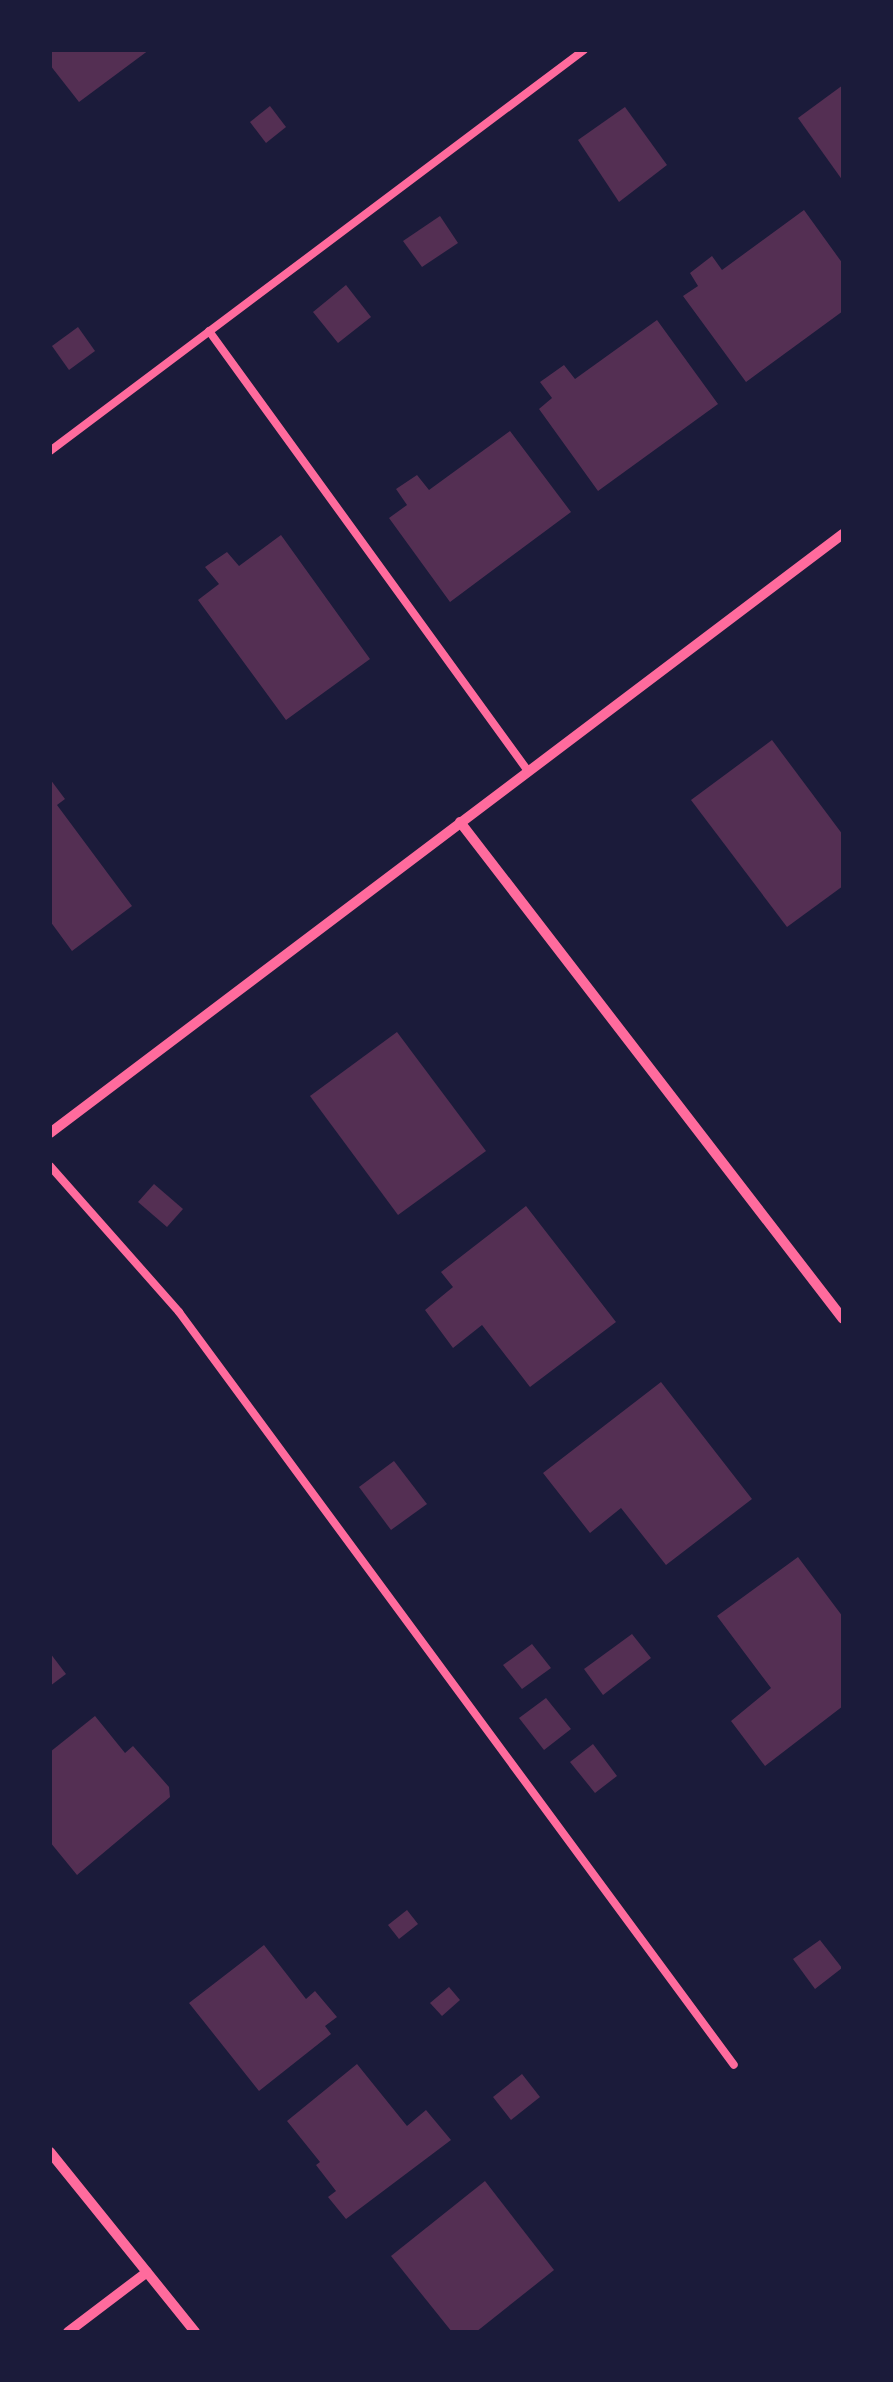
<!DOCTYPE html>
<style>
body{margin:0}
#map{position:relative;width:893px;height:2382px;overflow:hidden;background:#1b1b3a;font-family:"Source Serif 4",serif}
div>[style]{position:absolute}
.building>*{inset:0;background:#542f53}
.service>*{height:8px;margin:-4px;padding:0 4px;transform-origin:4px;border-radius:4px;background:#ff6b9d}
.minor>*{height:10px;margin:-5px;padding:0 5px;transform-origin:5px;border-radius:5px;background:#ff6b9d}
span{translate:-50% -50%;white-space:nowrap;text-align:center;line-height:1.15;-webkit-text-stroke:8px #1b1b3a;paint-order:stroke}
.frame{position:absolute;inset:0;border:52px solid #1b1b3a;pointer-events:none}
</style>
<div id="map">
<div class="building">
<div style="clip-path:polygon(50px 50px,149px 50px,79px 102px,50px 65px)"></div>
<div style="clip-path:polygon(843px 85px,843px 181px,798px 118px)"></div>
<div style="clip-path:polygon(270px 106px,286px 127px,266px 143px,250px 122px)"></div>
<div style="clip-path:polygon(625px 107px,667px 165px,619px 202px,578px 140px)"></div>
<div style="clip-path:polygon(804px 210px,843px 264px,843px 311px,746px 382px,683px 296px,698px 286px,690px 273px,712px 256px,722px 270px)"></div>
<div style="clip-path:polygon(440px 216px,458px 243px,422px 267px,403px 241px)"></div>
<div style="clip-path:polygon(346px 285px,371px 317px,338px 343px,313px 312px)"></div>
<div style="clip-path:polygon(657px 320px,718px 404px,598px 491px,539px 409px,552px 398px,540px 382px,564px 365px,575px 379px)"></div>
<div style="clip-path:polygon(78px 327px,95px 351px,69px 370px,52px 346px)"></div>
<div style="clip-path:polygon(510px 431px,571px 512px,450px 602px,389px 518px,407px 505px,396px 489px,417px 475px,429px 490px)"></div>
<div style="clip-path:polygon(281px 535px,370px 659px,286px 720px,198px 600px,219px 584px,205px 567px,227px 552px,239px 566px)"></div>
<div style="clip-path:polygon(772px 740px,843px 835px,843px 886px,787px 927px,691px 800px)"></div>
<div style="clip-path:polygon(50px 779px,65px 799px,57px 805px,132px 906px,72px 951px,50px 921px)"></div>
<div style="clip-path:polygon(397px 1032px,486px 1151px,398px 1215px,310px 1096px)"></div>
<div style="clip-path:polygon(154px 1184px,183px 1209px,167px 1227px,138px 1202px)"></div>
<div style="clip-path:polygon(526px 1206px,616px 1322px,530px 1387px,482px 1325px,453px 1348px,425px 1310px,453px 1287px,441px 1272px)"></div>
<div style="clip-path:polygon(661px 1382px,752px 1499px,666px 1565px,621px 1508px,590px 1533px,543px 1473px)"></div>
<div style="clip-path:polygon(394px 1461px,427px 1504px,391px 1530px,359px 1487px)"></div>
<div style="clip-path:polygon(798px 1557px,843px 1617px,843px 1706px,765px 1766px,731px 1721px,771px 1688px,717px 1616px)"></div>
<div style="clip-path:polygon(632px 1634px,651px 1658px,603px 1695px,584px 1669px)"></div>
<div style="clip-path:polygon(532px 1644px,551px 1668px,522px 1689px,503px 1665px)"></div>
<div style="clip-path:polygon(50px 1653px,66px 1674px,50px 1686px)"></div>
<div style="clip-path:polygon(546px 1698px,571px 1729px,544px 1750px,519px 1718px)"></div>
<div style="clip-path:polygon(95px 1716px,125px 1753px,133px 1746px,169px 1787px,170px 1797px,77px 1875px,50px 1842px,50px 1752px)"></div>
<div style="clip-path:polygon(593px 1744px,617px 1776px,595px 1793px,570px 1762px)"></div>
<div style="clip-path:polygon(407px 1910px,418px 1924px,399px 1939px,388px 1925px)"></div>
<div style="clip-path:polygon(820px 1940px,842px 1968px,815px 1989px,793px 1959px)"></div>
<div style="clip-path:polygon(264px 1945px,306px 1999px,315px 1991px,337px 2017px,325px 2026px,331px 2034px,259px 2091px,189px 2003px)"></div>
<div style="clip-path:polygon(449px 1987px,460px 2000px,442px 2016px,430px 2003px)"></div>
<div style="clip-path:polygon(357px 2064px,407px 2126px,426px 2110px,451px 2140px,346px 2219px,328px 2197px,336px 2191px,316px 2165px,320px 2162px,287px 2121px)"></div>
<div style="clip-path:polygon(522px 2074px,540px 2097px,511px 2120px,493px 2097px)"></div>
<div style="clip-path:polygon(485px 2181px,554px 2270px,476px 2332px,452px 2332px,391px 2256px)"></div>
</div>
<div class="service">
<div style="left:209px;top:331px;width:543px;rotate:54.06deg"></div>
<div style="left:50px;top:451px;width:668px;rotate:-36.9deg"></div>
<div style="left:50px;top:1166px;width:195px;rotate:48.5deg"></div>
<div style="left:179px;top:1312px;width:935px;rotate:53.61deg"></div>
</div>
<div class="minor">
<div style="left:460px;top:822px;width:627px;rotate:52.38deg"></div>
<div style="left:50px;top:1133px;width:994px;rotate:-37.07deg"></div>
<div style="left:50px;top:2152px;width:231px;rotate:51.1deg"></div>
<div style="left:68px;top:2332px;width:99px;rotate:-37.2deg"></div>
</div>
<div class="frame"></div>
</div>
